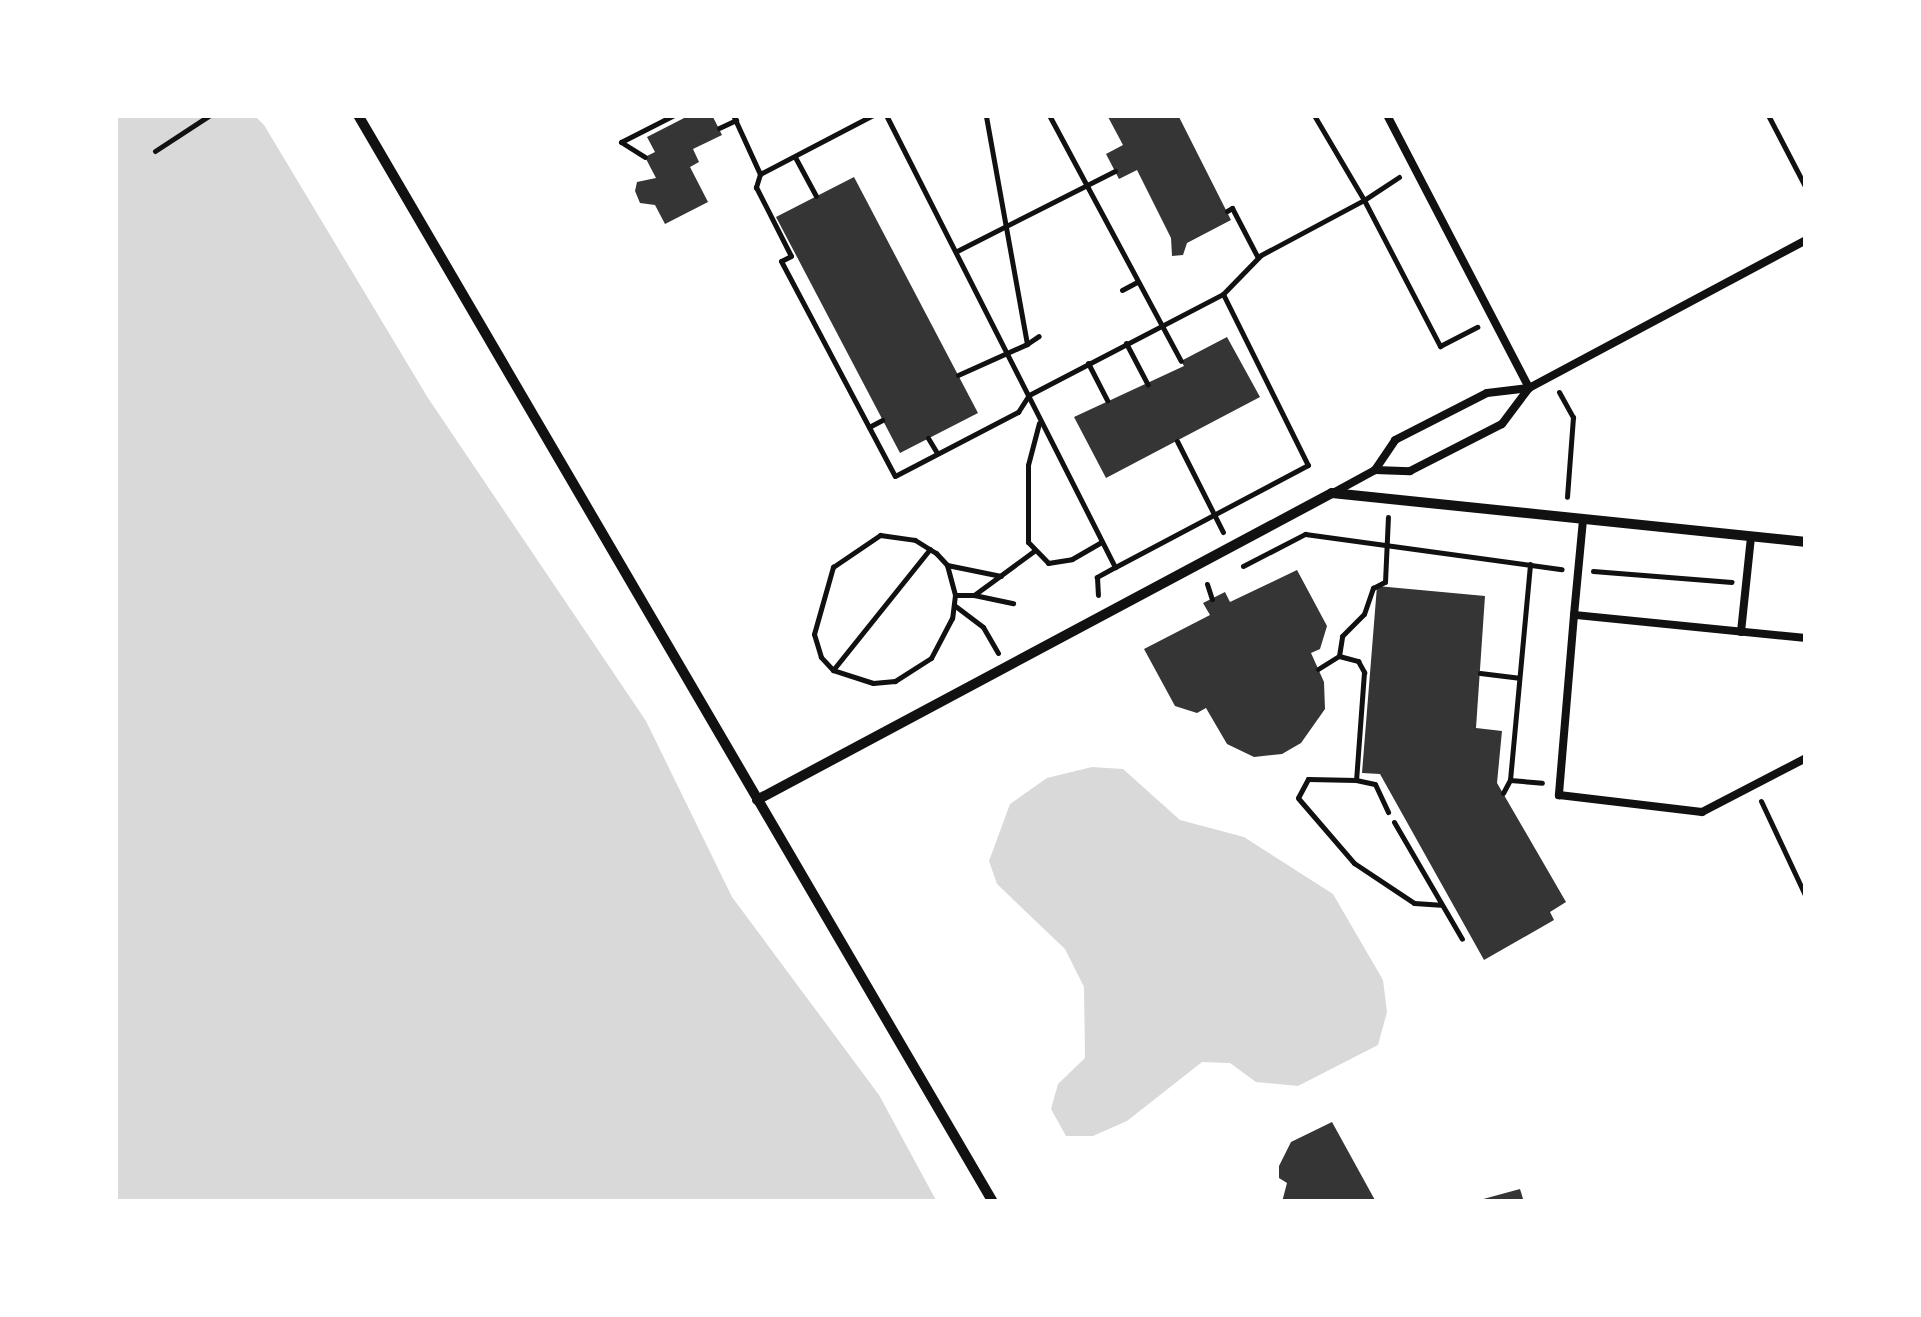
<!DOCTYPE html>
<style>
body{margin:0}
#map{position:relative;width:1921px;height:1317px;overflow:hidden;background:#fff;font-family:Jost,sans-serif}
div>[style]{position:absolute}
.water>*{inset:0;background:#d9d9d9}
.building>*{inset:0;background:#353535}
.path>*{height:5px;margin:-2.5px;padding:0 2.5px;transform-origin:2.5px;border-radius:2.5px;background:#111}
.service>*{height:8px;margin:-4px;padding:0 4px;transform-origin:4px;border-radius:4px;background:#111}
.minor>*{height:10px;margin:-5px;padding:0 5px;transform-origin:5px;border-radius:5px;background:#111}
span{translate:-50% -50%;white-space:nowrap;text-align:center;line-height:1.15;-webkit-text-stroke:9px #fff;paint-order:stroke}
.frame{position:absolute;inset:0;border:118px solid #fff;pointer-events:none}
</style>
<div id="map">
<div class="water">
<div style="clip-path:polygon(115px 115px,254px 115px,264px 125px,428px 398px,646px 721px,732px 897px,879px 1095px,937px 1202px,115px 1202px)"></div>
<div style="clip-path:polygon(1092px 767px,1123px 769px,1180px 820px,1244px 837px,1333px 894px,1383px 980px,1387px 1012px,1378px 1045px,1298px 1086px,1256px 1082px,1230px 1063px,1202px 1062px,1127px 1121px,1093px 1136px,1066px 1136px,1051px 1109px,1058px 1084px,1085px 1058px,1084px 987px,1065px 949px,997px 884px,989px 861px,1010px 804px,1047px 778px)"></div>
</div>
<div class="building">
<div style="clip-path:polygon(690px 115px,712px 115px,722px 135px,693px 149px,699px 162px,690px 167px,708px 202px,665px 224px,655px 205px,640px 203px,635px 191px,637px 182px,656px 178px,645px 157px,655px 152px,647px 137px)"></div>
<div style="clip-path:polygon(1107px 115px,1178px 115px,1231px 220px,1187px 243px,1183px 255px,1172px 256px,1171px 238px,1137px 170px,1119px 179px,1106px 154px,1123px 145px)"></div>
<div style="clip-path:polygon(854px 177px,978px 413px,900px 453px,776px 217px)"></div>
<div style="clip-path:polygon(1227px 337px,1260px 397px,1106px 478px,1074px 417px,1184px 366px,1181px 361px)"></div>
<div style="clip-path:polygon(1297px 570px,1327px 626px,1320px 649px,1311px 653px,1324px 682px,1325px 709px,1301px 743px,1282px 754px,1254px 757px,1227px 744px,1206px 708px,1197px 713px,1175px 706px,1144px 649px,1210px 615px,1203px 603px,1225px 592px,1230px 602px)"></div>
<div style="clip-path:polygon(1377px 586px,1485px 596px,1476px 728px,1502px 731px,1497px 783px,1566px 902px,1550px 912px,1554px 920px,1484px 960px,1380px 774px,1362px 773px)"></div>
<div style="clip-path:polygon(1332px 1122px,1376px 1202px,1282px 1202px,1287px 1183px,1279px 1178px,1279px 1166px,1291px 1142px)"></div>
<div style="clip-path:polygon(1520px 1189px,1524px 1202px,1477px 1202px,1476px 1201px)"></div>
</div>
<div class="path">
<div style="left:733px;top:115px;width:65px;rotate:65.4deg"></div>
<div style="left:760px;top:174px;width:127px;rotate:-27.6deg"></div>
<div style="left:886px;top:115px;width:507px;rotate:63.13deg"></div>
<div style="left:1115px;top:567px;width:21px;rotate:151deg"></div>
<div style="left:1097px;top:577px;width:18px;rotate:87deg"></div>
<div style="left:1049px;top:115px;width:279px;rotate:61.8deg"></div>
<div style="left:1768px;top:115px;width:82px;rotate:62.5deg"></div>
<div style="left:719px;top:128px;width:19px;rotate:-25deg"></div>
<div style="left:621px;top:142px;width:59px;rotate:-27deg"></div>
<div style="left:621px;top:142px;width:28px;rotate:32deg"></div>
<div style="left:155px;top:151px;width:66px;rotate:-33.2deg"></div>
<div style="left:795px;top:157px;width:44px;rotate:61.7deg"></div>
<div style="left:760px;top:174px;width:14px;rotate:107deg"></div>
<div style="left:756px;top:187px;width:77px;rotate:63.1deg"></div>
<div style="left:791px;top:256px;width:11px;rotate:153deg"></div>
<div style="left:781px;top:261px;width:243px;rotate:62.1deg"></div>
<div style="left:895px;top:476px;width:139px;rotate:-27.5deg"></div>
<div style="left:1018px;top:412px;width:20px;rotate:-57deg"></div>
<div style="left:1029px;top:395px;width:219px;rotate:-27.5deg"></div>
<div style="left:1223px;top:294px;width:191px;rotate:63.6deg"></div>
<div style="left:1308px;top:465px;width:218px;rotate:152.1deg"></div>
<div style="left:1399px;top:177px;width:42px;rotate:146.7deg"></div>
<div style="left:1364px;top:200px;width:165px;rotate:62.5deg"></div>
<div style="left:1440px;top:346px;width:42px;rotate:-27.2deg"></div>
<div style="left:1227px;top:211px;width:6px;rotate:-31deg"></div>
<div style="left:1232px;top:208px;width:56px;rotate:62.5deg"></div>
<div style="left:957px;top:251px;width:177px;rotate:-26.9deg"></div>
<div style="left:1122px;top:290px;width:17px;rotate:-28deg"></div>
<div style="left:1223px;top:294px;width:54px;rotate:-45.7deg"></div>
<div style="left:1261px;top:255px;width:117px;rotate:-28.1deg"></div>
<div style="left:1364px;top:200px;width:99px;rotate:-120.5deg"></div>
<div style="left:1126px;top:343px;width:47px;rotate:62.4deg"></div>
<div style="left:1027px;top:344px;width:14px;rotate:-34deg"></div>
<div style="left:1088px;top:363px;width:42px;rotate:62.8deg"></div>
<div style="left:958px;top:375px;width:76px;rotate:-24.2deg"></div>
<div style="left:1027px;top:344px;width:233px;rotate:-100.2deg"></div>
<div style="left:1559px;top:392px;width:29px;rotate:61deg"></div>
<div style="left:1573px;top:417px;width:80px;rotate:94.3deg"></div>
<div style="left:1039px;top:423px;width:43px;rotate:104.7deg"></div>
<div style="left:1028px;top:465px;width:77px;rotate:90deg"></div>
<div style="left:1028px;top:542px;width:29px;rotate:46deg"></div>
<div style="left:1048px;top:563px;width:24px;rotate:-9deg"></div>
<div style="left:1072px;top:559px;width:34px;rotate:-30deg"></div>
<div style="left:869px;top:427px;width:15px;rotate:-28deg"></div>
<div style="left:928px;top:438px;width:17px;rotate:59deg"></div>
<div style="left:1177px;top:441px;width:102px;rotate:63.2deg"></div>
<div style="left:880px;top:535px;width:35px;rotate:8deg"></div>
<div style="left:915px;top:540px;width:25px;rotate:32deg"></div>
<div style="left:936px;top:553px;width:16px;rotate:47deg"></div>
<div style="left:947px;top:565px;width:31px;rotate:75deg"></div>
<div style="left:955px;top:595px;width:23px;rotate:97deg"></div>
<div style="left:952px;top:618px;width:45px;rotate:117.7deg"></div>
<div style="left:931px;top:658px;width:43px;rotate:147.4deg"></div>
<div style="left:895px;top:681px;width:22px;rotate:175deg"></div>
<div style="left:873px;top:683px;width:42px;rotate:-162deg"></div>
<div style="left:833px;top:670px;width:18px;rotate:-133deg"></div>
<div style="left:821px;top:657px;width:24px;rotate:-107deg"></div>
<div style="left:814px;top:634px;width:70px;rotate:-74.2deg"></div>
<div style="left:833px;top:567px;width:57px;rotate:-34.2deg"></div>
<div style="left:947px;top:565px;width:55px;rotate:11.5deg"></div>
<div style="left:1243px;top:566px;width:70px;rotate:-27.3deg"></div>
<div style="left:1305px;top:534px;width:259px;rotate:7.8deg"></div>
<div style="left:1593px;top:571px;width:139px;rotate:4.5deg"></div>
<div style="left:1207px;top:584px;width:16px;rotate:72deg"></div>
<div style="left:955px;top:595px;width:19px"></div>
<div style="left:974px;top:595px;width:74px;rotate:-36.3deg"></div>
<div style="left:974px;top:595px;width:40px;rotate:12deg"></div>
<div style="left:954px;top:605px;width:36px;rotate:37deg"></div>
<div style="left:983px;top:627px;width:30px;rotate:60deg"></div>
<div style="left:1339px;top:656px;width:20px;rotate:15deg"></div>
<div style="left:1358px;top:661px;width:13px;rotate:61deg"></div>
<div style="left:1364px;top:672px;width:108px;rotate:94.2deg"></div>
<div style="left:1356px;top:780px;width:19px;rotate:12deg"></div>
<div style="left:1375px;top:784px;width:31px;rotate:65deg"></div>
<div style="left:1318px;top:669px;width:25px;rotate:-32deg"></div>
<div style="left:1339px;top:656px;width:20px;rotate:-81deg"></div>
<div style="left:1342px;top:636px;width:31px;rotate:-45deg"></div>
<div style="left:1364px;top:614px;width:28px;rotate:-71deg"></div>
<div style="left:1373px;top:588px;width:13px;rotate:-27deg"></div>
<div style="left:1385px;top:582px;width:65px;rotate:-87.4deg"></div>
<div style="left:833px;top:670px;width:155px;rotate:-51.3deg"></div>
<div style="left:1480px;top:673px;width:39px;rotate:7deg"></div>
<div style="left:1356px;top:780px;width:48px;rotate:-178.8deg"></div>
<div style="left:1308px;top:779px;width:21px;rotate:118deg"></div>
<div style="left:1298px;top:798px;width:86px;rotate:49.3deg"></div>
<div style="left:1354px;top:863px;width:72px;rotate:33.7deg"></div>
<div style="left:1414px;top:903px;width:26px;rotate:4deg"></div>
<div style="left:1510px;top:780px;width:32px;rotate:5deg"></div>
<div style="left:1503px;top:793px;width:15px;rotate:-62deg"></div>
<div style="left:1510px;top:780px;width:217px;rotate:-84.7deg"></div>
<div style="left:1761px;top:801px;width:106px;rotate:64.9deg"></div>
<div style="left:1394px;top:822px;width:135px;rotate:59.8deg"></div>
</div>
<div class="service">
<div style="left:1387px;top:115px;width:308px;rotate:62.5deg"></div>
<div style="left:1375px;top:470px;width:36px;rotate:-56deg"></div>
<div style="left:1395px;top:440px;width:103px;rotate:-27.1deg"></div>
<div style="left:1487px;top:393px;width:42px;rotate:-6.8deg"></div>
<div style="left:1529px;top:388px;width:314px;rotate:-28.1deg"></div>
<div style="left:1333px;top:493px;width:48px;rotate:-28.7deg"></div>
<div style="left:1375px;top:470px;width:35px;rotate:2deg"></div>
<div style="left:1410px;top:471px;width:103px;rotate:-27.1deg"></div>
<div style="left:1502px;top:424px;width:45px;rotate:-53.1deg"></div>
<div style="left:1574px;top:615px;width:95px;rotate:-84.6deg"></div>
<div style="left:1741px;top:632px;width:96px;rotate:-84deg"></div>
<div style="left:1806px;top:638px;width:233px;rotate:-174.3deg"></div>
<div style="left:1574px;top:615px;width:181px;rotate:94.8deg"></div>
<div style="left:1559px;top:795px;width:144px;rotate:6.8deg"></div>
<div style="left:1702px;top:812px;width:117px;rotate:-27.4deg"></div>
</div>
<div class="minor">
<div style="left:358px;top:115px;width:1259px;rotate:59.71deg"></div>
<div style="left:757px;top:800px;width:652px;rotate:-28.1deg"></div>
<div style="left:1332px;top:493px;width:477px;rotate:5.9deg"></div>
</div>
<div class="frame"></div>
</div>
